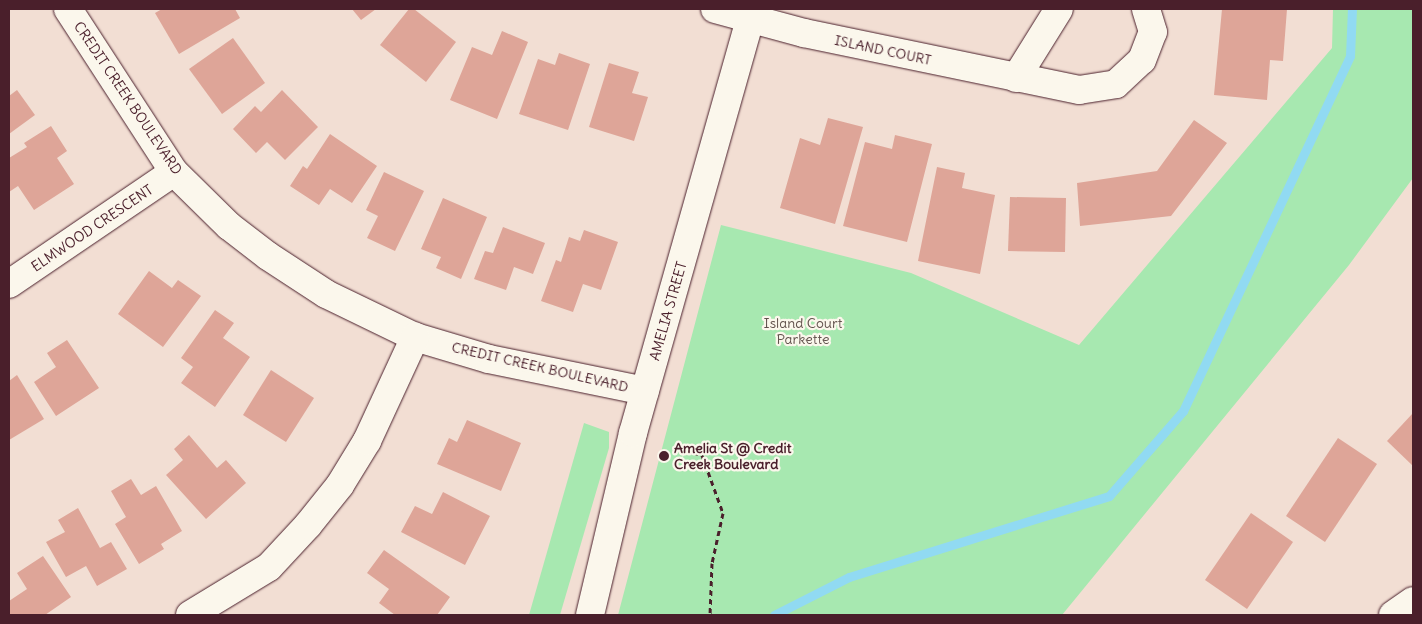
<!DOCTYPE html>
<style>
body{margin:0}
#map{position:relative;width:1422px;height:624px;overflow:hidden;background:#f2ded3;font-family:Delius,sans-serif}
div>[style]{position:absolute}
.green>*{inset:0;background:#a7e8b0}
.stream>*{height:9px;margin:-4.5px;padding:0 4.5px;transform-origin:4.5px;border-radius:4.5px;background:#91daf2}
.building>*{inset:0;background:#dea598}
.path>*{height:3px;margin-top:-1.5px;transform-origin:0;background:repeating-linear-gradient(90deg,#4a1f2b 0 5px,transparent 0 9px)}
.roads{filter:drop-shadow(0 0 1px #4a1f2b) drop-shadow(0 0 1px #4a1f2b)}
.minor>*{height:28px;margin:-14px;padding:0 14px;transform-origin:14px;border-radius:14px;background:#fbf7ec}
.dots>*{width:14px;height:14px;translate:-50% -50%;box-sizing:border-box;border:2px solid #fbf7ec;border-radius:50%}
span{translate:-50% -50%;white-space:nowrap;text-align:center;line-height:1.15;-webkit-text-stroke:4.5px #fbf7ec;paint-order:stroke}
.street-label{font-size:14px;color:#4a1f2b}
.park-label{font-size:14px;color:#61514c}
.poi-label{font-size:14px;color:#4a1f2b;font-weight:700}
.left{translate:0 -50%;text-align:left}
.frame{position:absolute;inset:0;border:10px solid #4a1f2b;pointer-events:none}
</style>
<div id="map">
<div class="green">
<div style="clip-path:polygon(1333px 9px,1413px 9px,1413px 178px,1349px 265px,1062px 615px,618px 615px,721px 225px,911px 273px,1079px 345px,1332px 48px)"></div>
<div style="clip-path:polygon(584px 423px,609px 432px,609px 448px,560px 615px,529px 615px)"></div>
</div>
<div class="stream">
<div style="left:774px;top:615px;width:84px;rotate:-26.9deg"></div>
<div style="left:849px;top:577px;width:272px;rotate:-17.3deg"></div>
<div style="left:1109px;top:496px;width:113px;rotate:-49deg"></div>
<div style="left:1183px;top:411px;width:392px;rotate:-64.8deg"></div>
<div style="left:1350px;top:56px;width:47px;rotate:-87.6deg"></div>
</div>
<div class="building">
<div style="clip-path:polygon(162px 9px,235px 9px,240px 18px,179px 54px,155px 13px)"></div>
<div style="clip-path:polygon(352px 9px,376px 9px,361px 20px)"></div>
<div style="clip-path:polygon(409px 9px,414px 9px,456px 42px,426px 82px,380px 45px)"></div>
<div style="clip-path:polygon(1222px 9px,1287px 9px,1283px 61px,1270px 60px,1267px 100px,1214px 95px)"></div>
<div style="clip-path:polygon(502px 31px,528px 42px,497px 119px,450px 100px,472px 47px,492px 55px)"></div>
<div style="clip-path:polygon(233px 38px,265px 83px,222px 114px,189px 69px)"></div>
<div style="clip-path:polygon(559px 53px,590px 64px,568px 130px,519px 114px,538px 59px,555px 65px)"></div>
<div style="clip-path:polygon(609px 63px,639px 72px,632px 93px,648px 97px,634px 141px,589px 127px)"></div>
<div style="clip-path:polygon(17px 90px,35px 115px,9px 134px,9px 96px)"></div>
<div style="clip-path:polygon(282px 90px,318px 127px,285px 160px,267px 142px,256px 153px,233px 129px,255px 106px,261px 112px)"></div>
<div style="clip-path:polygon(828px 118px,863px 127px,835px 224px,780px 208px,800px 138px,820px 145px)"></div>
<div style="clip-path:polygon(1194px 120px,1227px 143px,1171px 216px,1080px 226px,1077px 183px,1157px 171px)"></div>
<div style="clip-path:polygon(51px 126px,67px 151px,57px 158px,74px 184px,34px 210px,18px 186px,9px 192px,9px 158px,27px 147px,24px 143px)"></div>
<div style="clip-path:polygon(330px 134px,377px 166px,352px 203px,330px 189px,319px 205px,290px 186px,303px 166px,307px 169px)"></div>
<div style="clip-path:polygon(895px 135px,932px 144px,907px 242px,843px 226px,865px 142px,892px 149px)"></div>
<div style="clip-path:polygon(937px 167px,965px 173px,962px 188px,995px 195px,980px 274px,918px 261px)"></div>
<div style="clip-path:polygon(384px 172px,424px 191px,395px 251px,367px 238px,378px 216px,366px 210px)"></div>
<div style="clip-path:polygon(1010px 197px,1066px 198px,1065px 252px,1008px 251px)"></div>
<div style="clip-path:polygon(443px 198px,487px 217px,461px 279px,436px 268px,441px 257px,421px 249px)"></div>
<div style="clip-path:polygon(503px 227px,545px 243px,533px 274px,514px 267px,506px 290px,474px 279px,485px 251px,493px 253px)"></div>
<div style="clip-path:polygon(584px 230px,618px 242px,601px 290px,583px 284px,573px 312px,541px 301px,556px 260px,561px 262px,569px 237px,580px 241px)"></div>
<div style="clip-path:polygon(149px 271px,172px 288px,178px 280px,201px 296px,163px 347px,118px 314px)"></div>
<div style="clip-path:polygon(215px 310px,234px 323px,223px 338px,250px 357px,215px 407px,181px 383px,193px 367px,181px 358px)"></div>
<div style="clip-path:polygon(67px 340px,99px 388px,56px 416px,34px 382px,56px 367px,47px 353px)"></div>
<div style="clip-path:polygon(271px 370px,314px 398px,286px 442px,243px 415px)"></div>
<div style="clip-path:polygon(17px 375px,44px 419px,9px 440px,9px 381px)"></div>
<div style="clip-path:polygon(1413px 413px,1413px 466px,1387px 441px)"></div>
<div style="clip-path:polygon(467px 420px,521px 443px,501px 491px,437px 464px,449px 438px,457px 442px)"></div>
<div style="clip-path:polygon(189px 435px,217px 468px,226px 460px,246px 483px,206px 519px,166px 475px,183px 460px,174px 449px)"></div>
<div style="clip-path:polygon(1338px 438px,1377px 464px,1325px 542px,1286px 516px)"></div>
<div style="clip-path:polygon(131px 479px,141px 495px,156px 486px,182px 531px,161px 544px,164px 549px,139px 564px,115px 524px,126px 517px,111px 491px)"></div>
<div style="clip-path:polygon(443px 492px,490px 516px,465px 565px,401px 532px,415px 506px,432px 514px)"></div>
<div style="clip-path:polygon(78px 508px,100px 548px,111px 542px,127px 569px,97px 586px,86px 566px,66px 577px,46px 542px,65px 532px,58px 520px)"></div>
<div style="clip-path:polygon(1251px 513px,1293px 542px,1247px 609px,1205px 580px)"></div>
<div style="clip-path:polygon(384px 550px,450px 597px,437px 615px,395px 615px,379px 603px,389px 589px,367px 573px)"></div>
<div style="clip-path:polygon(43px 556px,71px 597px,45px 615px,10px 615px,9px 601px,27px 589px,17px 573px)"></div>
</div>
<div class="path">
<div style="left:685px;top:450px;width:18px;rotate:16deg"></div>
<div style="left:702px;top:455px;width:62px;rotate:70.1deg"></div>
<div style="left:723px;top:513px;width:51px;rotate:102.4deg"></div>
<div style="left:712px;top:563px;width:52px;rotate:92.2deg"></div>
</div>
<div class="roads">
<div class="minor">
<div style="left:68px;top:9px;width:194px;rotate:57deg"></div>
<div style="left:174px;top:172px;width:77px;rotate:44.5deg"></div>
<div style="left:229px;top:226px;width:49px;rotate:37.6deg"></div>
<div style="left:268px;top:256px;width:69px;rotate:33.2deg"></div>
<div style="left:326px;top:294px;width:99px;rotate:25.8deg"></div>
<div style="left:415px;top:337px;width:77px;rotate:16.6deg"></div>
<div style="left:489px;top:359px;width:159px;rotate:11.6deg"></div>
<div style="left:715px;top:9px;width:92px;rotate:15.1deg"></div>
<div style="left:804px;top:33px;width:281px;rotate:11.7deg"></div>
<div style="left:1079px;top:90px;width:37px;rotate:-9deg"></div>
<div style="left:1116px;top:84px;width:35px;rotate:-43deg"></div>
<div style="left:1142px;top:60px;width:30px;rotate:-69deg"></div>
<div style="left:1153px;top:32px;width:24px;rotate:-107deg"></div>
<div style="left:1016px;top:78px;width:81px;rotate:-58.1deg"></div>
<div style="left:9px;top:284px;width:199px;rotate:-34.2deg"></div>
<div style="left:190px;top:615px;width:92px;rotate:-31.3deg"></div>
<div style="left:269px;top:567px;width:57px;rotate:-47.1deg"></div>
<div style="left:308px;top:525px;width:51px;rotate:-51.3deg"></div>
<div style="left:340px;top:485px;width:52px;rotate:-58.5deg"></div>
<div style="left:367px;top:441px;width:115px;rotate:-65.2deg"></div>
<div style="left:590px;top:615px;width:187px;rotate:-76.7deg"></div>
<div style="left:633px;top:433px;width:441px;rotate:-74.2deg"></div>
<div style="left:1393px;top:615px;width:24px;rotate:-35deg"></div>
</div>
</div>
<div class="dots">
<div style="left:664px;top:456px;background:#4a1f2b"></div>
</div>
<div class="street-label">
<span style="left:883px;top:50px;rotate:12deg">ISLAND COURT</span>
<span style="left:128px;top:98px;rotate:56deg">CREDIT CREEK BOULEVARD</span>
<span style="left:92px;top:228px;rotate:-34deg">ELMWOOD CRESCENT</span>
<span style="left:668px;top:311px;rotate:-74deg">AMELIA STREET</span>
<span style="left:540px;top:367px;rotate:13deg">CREDIT CREEK BOULEVARD</span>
</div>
<div class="park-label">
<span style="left:803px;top:331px">Island Court<br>Parkette</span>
</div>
<div class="poi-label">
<span class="left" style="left:674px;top:456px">Amelia St @ Credit<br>Creek Boulevard</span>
</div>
<div class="frame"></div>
</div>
